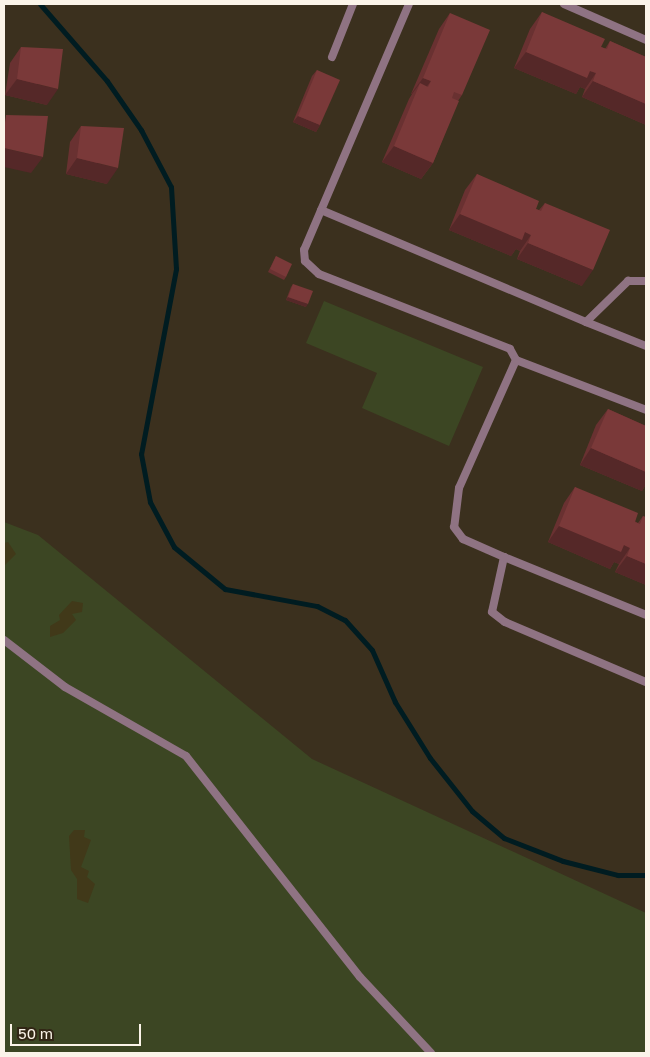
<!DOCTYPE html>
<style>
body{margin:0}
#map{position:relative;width:650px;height:1057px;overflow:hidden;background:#3b301e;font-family:"Golos Text",sans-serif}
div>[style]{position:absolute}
.green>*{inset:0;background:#3c4623}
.sand>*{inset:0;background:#413919}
.stream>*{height:5px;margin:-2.5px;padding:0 2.5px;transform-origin:2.5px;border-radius:2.5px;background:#001c21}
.service>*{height:8px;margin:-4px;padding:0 4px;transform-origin:4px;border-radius:4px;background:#8f7383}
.wall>*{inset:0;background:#693131}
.shaded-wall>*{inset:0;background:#552828}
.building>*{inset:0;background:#7a3939}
span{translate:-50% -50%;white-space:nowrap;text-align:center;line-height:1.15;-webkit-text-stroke:4px #312615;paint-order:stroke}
.frame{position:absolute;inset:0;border:5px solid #fbf4e9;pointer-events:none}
.scale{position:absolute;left:10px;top:1024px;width:131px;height:22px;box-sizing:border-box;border:2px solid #fbf4e9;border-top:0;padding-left:6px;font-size:15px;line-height:18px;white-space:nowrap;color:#fbf4e9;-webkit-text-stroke:4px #312615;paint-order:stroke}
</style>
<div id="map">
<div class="green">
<div style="clip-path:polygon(324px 301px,483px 367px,449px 446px,362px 408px,377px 373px,306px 343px)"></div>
<div style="clip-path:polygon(4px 522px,38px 535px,312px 759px,646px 913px,646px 1053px,4px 1053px)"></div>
</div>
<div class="sand">
<div style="clip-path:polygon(8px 542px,16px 554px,4px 566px,4px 543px)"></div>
<div style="clip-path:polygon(72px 601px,83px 603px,82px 612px,72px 614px,76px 620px,63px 633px,50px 637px,50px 626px,60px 620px,59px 615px)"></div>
<div style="clip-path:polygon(74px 830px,85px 830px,84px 837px,91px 840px,81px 867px,89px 871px,87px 877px,95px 884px,88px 903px,77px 899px,77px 879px,71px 870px,69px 836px)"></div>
</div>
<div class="stream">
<div style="left:40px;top:4px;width:102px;rotate:49deg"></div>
<div style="left:107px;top:81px;width:60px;rotate:55.2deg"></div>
<div style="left:141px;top:130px;width:64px;rotate:62.2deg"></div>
<div style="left:171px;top:187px;width:82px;rotate:86.5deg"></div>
<div style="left:176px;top:269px;width:188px;rotate:100.7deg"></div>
<div style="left:141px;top:454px;width:49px;rotate:79.4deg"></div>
<div style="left:150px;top:502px;width:51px;rotate:61.9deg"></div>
<div style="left:174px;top:547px;width:66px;rotate:39.5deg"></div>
<div style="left:225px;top:589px;width:94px;rotate:10.5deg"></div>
<div style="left:317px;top:606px;width:31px;rotate:27deg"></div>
<div style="left:345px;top:620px;width:40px;rotate:48deg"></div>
<div style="left:372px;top:650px;width:57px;rotate:66.1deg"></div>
<div style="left:395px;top:702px;width:66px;rotate:58deg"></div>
<div style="left:430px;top:758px;width:68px;rotate:51.6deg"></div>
<div style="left:472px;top:811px;width:42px;rotate:40.2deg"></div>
<div style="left:504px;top:838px;width:63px;rotate:21.3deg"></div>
<div style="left:563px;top:861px;width:57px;rotate:14.3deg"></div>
<div style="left:618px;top:875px;width:28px"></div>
</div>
<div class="service">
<div style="left:409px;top:4px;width:267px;rotate:113.1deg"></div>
<div style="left:304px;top:250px;width:11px;rotate:85deg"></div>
<div style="left:305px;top:261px;width:19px;rotate:43deg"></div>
<div style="left:319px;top:274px;width:205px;rotate:21.4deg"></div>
<div style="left:510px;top:349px;width:13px;rotate:61deg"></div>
<div style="left:516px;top:360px;width:140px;rotate:114deg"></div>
<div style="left:459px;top:488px;width:39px;rotate:97deg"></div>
<div style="left:454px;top:527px;width:15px;rotate:53deg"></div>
<div style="left:463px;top:539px;width:45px;rotate:23.7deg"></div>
<div style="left:504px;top:557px;width:56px;rotate:102.3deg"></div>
<div style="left:492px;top:612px;width:16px;rotate:38deg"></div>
<div style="left:505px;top:622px;width:153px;rotate:23.1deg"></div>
<div style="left:564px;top:4px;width:90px;rotate:23.7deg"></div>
<div style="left:332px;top:57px;width:57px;rotate:-68.4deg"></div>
<div style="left:321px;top:210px;width:288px;rotate:22.9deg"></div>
<div style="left:586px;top:322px;width:59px;rotate:-44.3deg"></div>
<div style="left:628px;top:281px;width:18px"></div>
<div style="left:586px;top:322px;width:65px;rotate:21.8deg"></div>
<div style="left:516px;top:360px;width:139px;rotate:21deg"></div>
<div style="left:504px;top:557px;width:153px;rotate:22.2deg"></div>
<div style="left:4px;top:640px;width:77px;rotate:37.6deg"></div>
<div style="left:65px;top:687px;width:139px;rotate:29.7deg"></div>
<div style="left:186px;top:756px;width:281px;rotate:51.8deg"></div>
<div style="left:360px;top:977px;width:104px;rotate:46.9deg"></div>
</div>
<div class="wall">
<div style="clip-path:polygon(542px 12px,605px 49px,610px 41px,646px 57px,646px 125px,582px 97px,585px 89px,580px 87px,576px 94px,514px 68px,530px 29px)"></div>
<div style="clip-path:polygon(450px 13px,462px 95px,458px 101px,433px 163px,421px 179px,382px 162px,409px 99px,412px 94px,411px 94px,439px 29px)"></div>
<div style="clip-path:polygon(21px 47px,47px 105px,5px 95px,10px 63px)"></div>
<div style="clip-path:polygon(317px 70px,320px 125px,316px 132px,293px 122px,312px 76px)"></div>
<div style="clip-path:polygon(81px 126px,107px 184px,66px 174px,70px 142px)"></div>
<div style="clip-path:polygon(477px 174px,536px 209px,539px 210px,545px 203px,582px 286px,517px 259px,520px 251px,516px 249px,511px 256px,449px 230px,465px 190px)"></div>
<div style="clip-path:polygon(276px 256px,286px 277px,284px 280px,268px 272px)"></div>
<div style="clip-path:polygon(293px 284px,306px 307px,286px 300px,291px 287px)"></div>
<div style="clip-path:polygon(608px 409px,646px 426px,646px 484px,642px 491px,580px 465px,596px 425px)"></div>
<div style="clip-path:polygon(575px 487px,638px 523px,643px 516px,646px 585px,615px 572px,619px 564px,614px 562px,610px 569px,548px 542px,564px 503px)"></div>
</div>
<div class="shaded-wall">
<div style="clip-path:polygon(526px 52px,590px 71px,596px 73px,585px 89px,580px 87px,576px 94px,514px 68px)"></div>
<div style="clip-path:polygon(423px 78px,431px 81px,419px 97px,420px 83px,412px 94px,411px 94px)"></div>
<div style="clip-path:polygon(17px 79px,58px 89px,47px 105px,5px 95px)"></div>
<div style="clip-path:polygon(593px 81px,646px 104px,646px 125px,582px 97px)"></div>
<div style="clip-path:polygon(298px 116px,320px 125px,316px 132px,293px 122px)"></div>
<div style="clip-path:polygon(394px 146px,433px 163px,421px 179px,382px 162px)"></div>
<div style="clip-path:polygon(4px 148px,43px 157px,31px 173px,4px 167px)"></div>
<div style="clip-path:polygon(77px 158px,118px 168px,107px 184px,66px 174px)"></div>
<div style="clip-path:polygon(460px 214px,525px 232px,531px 235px,520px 251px,516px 249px,511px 256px,449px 230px)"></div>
<div style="clip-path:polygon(528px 243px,593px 270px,582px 286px,517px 259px)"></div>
<div style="clip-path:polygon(288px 297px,308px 304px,306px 307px,286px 300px)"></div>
<div style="clip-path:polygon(591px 448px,646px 472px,646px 484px,642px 491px,580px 465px)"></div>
<div style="clip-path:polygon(559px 526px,624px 545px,630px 548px,619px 564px,614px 562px,610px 569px,548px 542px)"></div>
<div style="clip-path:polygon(627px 556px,646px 564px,646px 585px,615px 572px)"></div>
</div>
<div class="building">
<div style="clip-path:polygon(542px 12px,605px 39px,601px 47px,607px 49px,610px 41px,646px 57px,646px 104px,593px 81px,596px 73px,590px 71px,587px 78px,526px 52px)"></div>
<div style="clip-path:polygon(450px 13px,490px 30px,462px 95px,454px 92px,452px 98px,459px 101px,433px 163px,394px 146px,420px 83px,428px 87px,431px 81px,423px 78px)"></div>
<div style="clip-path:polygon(21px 47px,63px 49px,58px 89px,17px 79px)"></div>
<div style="clip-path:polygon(317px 70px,340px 80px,320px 125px,298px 116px)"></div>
<div style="clip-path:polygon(6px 115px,48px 116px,43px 157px,4px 148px,4px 130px)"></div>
<div style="clip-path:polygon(81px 126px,124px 128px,118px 168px,77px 158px)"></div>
<div style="clip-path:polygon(477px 174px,539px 201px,536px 209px,541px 211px,545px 203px,610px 230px,593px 270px,528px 243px,531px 235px,525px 232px,522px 240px,460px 214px)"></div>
<div style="clip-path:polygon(276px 256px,292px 264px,286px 277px,270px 269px)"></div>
<div style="clip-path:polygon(293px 284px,313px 291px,308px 304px,288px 297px)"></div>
<div style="clip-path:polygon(608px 409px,646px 426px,646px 472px,591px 448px)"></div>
<div style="clip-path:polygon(575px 487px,638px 513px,635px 522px,640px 524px,643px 516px,646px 517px,646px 564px,627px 556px,630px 548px,624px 545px,621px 552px,559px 526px)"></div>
</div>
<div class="frame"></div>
<div class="scale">50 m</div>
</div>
